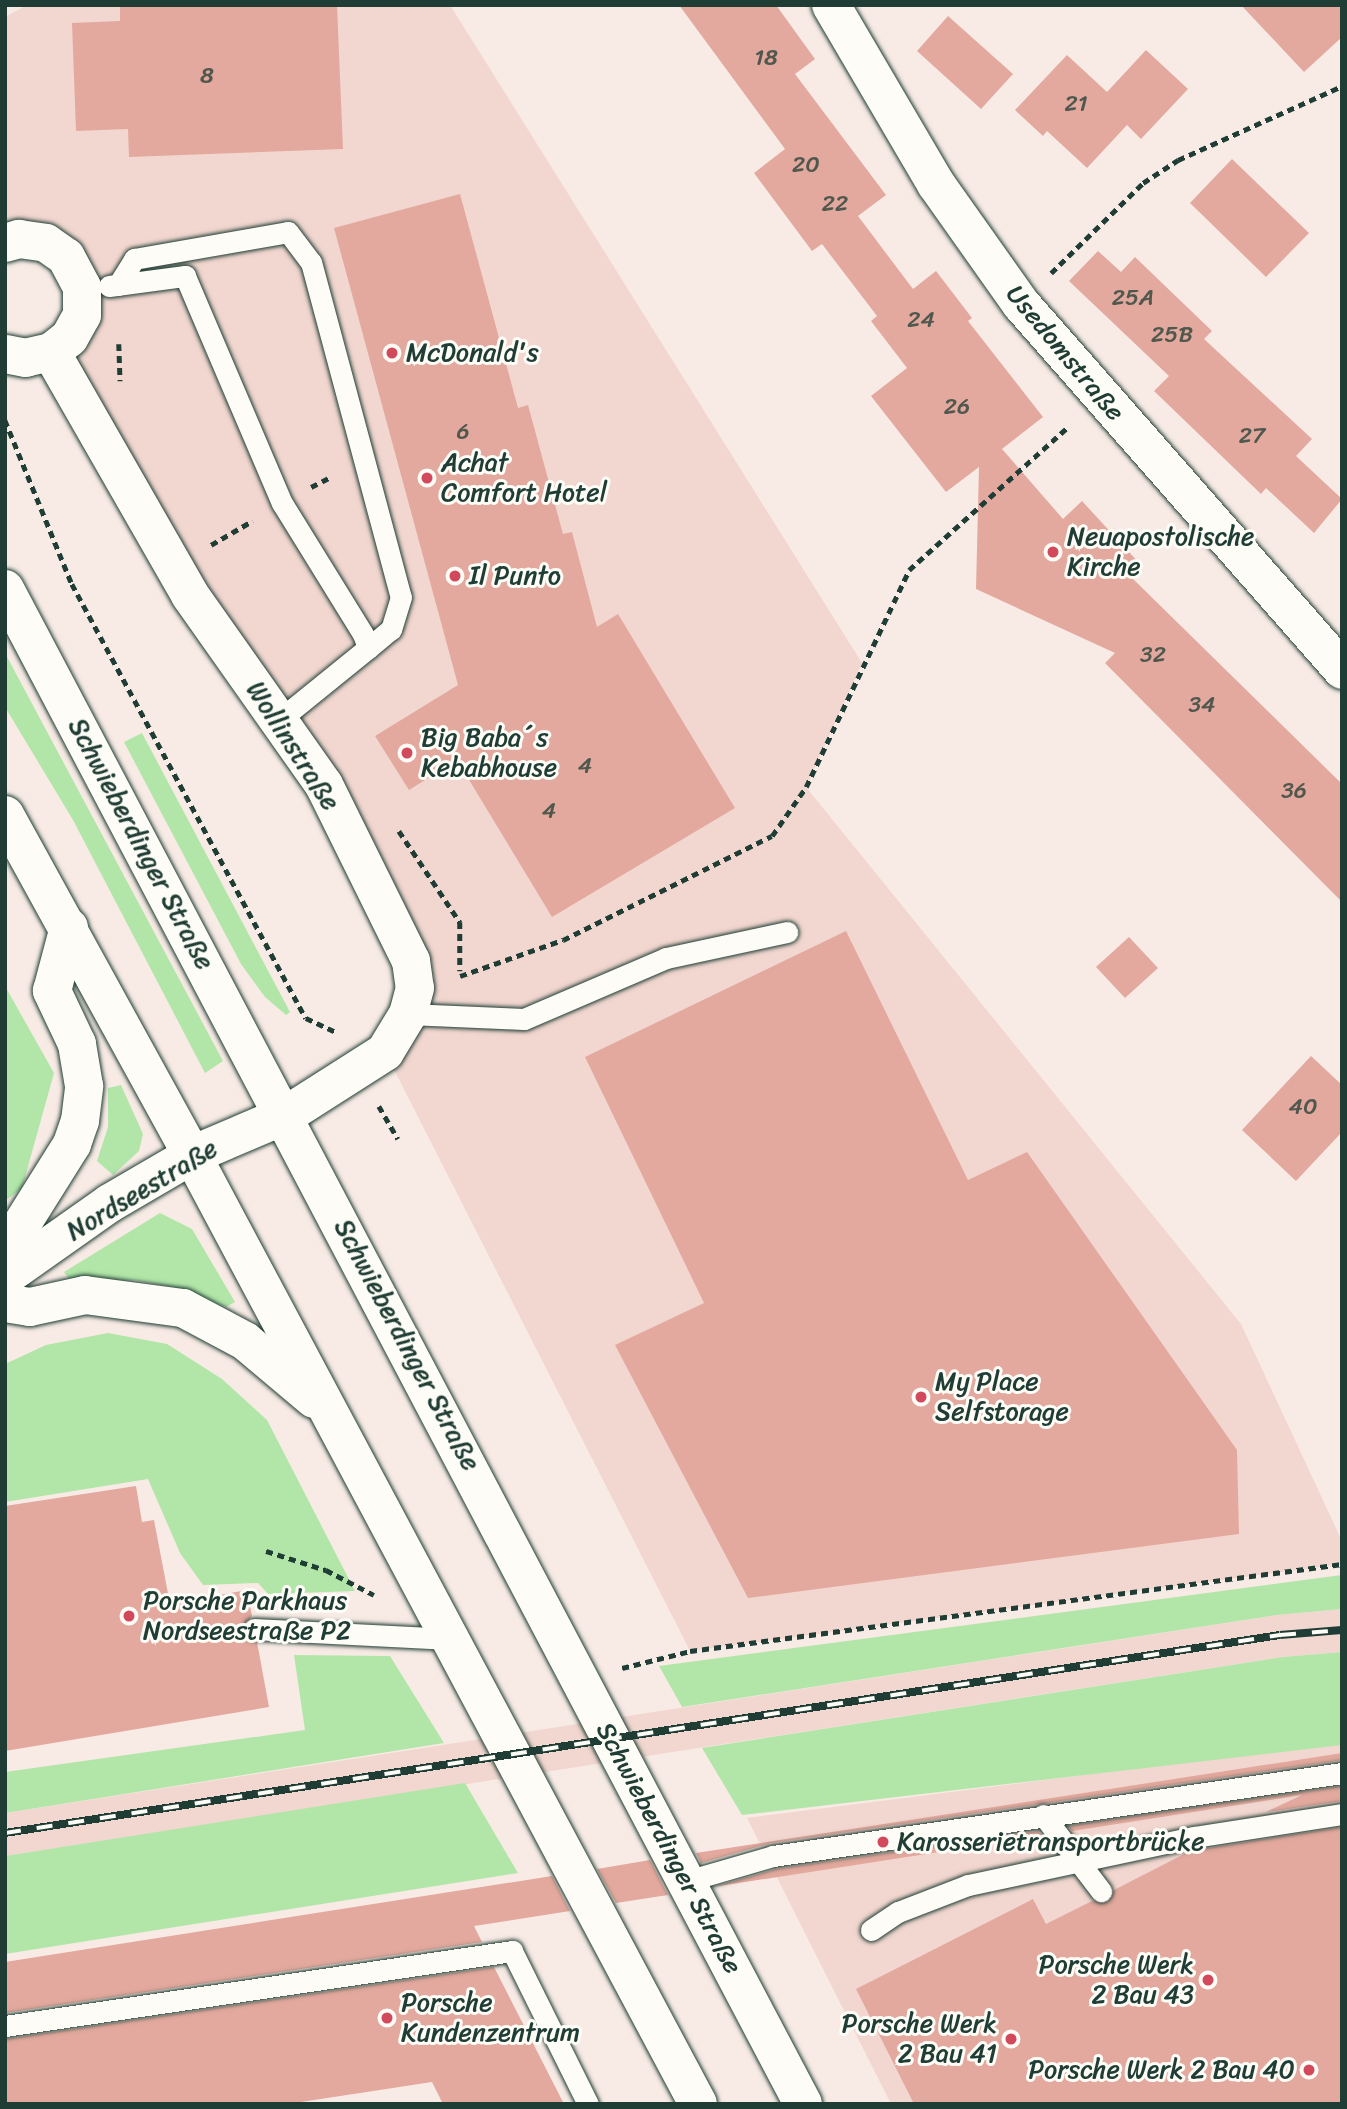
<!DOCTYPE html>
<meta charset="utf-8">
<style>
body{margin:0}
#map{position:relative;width:1347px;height:2109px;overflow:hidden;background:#f8ebe5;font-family:Sriracha,sans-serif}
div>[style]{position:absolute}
.built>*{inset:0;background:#f2d7d0}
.green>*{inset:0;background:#b2e6a8}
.building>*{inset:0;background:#e3a99e}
.path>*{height:4.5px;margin-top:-2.25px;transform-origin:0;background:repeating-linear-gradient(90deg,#1f3d34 0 7px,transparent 0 12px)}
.roads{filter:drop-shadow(0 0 2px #1f3d34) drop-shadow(0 0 2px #1f3d34)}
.lane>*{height:21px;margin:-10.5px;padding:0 10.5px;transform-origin:10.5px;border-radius:10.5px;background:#fdfcf7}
.street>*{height:38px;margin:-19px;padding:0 19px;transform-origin:19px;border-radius:19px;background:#fdfcf7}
.secondary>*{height:38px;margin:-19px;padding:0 19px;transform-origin:19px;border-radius:19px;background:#fdfcf7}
.rail>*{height:8px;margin-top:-4px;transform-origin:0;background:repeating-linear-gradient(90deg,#fdfcf7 0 16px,#1f3d34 0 32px);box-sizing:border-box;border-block:2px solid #1f3d34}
.dots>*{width:19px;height:19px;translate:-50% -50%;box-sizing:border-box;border:4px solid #fdfcf7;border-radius:50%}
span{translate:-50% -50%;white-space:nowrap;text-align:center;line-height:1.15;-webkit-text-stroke:6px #fdfcf7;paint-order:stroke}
.number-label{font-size:23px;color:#50584e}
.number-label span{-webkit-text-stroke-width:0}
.poi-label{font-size:26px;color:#1f3d34}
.left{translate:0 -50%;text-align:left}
.right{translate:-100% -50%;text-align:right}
.street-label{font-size:26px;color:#1f3d34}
.frame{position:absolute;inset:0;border:7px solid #1f3d34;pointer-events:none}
</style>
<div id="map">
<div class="built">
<div style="clip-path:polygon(27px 5px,450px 5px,862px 663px,806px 787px,1241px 1324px,1342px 1541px,1342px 1564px,690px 1651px,385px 1052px,411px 961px,51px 352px,69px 338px,66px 257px,5px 243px,5px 17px)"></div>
<div style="clip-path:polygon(1342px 1609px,1342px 1652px,1283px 1657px,5px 1856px,5px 1813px,1277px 1615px)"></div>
<div style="clip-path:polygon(1342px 1742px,1342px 2104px,891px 2104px,747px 1818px)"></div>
</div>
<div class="green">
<div style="clip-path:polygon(5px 653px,223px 1061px,205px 1073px,73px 820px,5px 707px)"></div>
<div style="clip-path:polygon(142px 733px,290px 1012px,286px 1015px,265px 997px,241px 964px,124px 742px)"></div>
<div style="clip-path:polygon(5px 986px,54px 1073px,22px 1188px,5px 1201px)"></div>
<div style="clip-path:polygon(121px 1085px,143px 1134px,139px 1151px,113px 1175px,97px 1161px,108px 1127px,108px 1088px)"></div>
<div style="clip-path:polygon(160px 1213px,192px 1229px,235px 1302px,226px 1307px,173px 1287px,134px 1280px,72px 1283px,64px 1272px)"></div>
<div style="clip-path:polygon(108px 1333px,167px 1344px,222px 1379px,267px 1420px,355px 1591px,268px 1594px,258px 1583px,203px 1585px,180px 1553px,148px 1479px,5px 1502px,5px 1364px,46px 1345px)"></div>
<div style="clip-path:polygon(1342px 1575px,1342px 1609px,1277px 1615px,682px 1707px,659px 1666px)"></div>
<div style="clip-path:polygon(1342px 1652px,1342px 1745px,742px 1815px,702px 1748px,1283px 1657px)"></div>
<div style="clip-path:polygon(294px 1655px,390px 1656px,444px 1743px,5px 1813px,5px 1772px,305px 1730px)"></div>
<div style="clip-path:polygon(465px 1783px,518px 1873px,5px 1954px,5px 1856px)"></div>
</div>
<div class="building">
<div style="clip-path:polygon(120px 5px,337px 5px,343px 149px,129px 157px,128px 129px,76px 131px,72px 23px,120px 21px)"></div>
<div style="clip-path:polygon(679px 5px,776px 5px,815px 59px,795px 74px,886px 195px,858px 216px,913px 289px,936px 271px,972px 318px,968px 321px,1043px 417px,1002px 449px,1063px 519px,1082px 501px,1140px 564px,1129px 575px,1342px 784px,1342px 902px,1105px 663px,1115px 653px,976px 589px,979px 467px,946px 492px,871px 396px,907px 368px,871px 321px,877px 316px,822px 244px,812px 251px,754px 173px,785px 149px)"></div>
<div style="clip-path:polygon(1241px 5px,1342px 5px,1342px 37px,1304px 72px)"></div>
<div style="clip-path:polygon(948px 16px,1013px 74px,981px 109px,917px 51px)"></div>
<div style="clip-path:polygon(1146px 50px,1188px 89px,1141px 139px,1127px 125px,1087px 168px,1047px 131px,1043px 136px,1015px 110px,1067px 55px,1107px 92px)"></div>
<div style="clip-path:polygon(1232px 159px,1309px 233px,1266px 277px,1190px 203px)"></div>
<div style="clip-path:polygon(460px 194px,518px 408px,528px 405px,563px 534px,572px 532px,597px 627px,618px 614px,735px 808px,552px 917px,457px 760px,409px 790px,375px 736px,458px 685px,334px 228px)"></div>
<div style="clip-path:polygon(1098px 251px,1121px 272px,1135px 257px,1212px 331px,1204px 339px,1312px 439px,1296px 456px,1342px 499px,1314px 533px,1266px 488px,1261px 494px,1154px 391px,1169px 376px,1069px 281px)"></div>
<div style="clip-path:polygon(846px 931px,968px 1180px,1027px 1152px,1237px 1450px,1239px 1534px,748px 1598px,615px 1345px,704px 1303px,585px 1057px)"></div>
<div style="clip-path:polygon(1129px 937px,1158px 968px,1125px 998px,1096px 967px)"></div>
<div style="clip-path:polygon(1311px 1056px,1342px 1085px,1342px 1132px,1296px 1181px,1242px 1130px)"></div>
<div style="clip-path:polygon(136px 1486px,142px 1522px,154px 1520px,170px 1604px,247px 1590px,252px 1616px,241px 1629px,246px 1640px,257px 1642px,269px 1707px,5px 1751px,5px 1506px)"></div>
<div style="clip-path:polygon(1342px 1753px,1342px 1760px,771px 1843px,701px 1863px,696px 1853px)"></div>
<div style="clip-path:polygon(1342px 1786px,1342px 1801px,1266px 1812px,1302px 1795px,1072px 1831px,1068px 1826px)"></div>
<div style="clip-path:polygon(1342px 1827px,1342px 2104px,914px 2104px,856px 1989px,1033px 1899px,1046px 1924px,1092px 1901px,1108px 1902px,1114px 1890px,1190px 1851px)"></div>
<div style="clip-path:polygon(1038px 1831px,1042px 1836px,713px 1887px,776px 1869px)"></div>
<div style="clip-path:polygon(650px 1860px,668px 1895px,616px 1903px,597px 1869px)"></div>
<div style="clip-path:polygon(552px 1876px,570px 1911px,474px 1926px,482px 1942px,5px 2013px,5px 1962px)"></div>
<div style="clip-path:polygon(494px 1967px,564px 2104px,443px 2104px,432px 2082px,288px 2104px,5px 2104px,5px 2039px)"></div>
</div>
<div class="path">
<div style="left:1051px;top:273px;width:129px;rotate:-44.4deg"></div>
<div style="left:1143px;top:183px;width:42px;rotate:-33.3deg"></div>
<div style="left:1178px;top:160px;width:180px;rotate:-24.3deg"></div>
<div style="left:119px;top:344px;width:37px;rotate:88deg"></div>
<div style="left:5px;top:420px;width:177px;rotate:67.8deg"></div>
<div style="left:72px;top:584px;width:493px;rotate:61.7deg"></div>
<div style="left:306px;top:1018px;width:33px;rotate:25deg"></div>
<div style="left:311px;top:487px;width:22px;rotate:-27deg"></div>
<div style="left:211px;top:545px;width:48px;rotate:-30.3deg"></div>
<div style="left:399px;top:831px;width:110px;rotate:56.2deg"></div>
<div style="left:460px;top:922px;width:49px;rotate:90deg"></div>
<div style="left:460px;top:976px;width:109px;rotate:-19.3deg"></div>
<div style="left:563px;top:940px;width:233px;rotate:-26.5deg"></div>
<div style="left:772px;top:836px;width:60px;rotate:-55.2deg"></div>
<div style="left:806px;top:787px;width:240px;rotate:-64.6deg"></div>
<div style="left:909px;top:570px;width:215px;rotate:-42deg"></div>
<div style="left:379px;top:1106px;width:38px;rotate:60deg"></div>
<div style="left:266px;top:1551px;width:63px;rotate:17.6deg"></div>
<div style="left:326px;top:1570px;width:54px;rotate:27.5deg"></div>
<div style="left:622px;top:1668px;width:70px;rotate:-14deg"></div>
<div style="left:690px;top:1651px;width:658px;rotate:-7.6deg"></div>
</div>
<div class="roads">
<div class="lane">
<div style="left:118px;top:285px;width:31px;rotate:-58deg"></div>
<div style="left:134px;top:259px;width:156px;rotate:-9.9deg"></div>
<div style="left:288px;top:232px;width:38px;rotate:53deg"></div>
<div style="left:311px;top:262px;width:347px;rotate:75deg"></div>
<div style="left:401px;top:597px;width:34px;rotate:107deg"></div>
<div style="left:391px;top:629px;width:30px;rotate:140deg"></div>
<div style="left:109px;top:286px;width:77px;rotate:-7.5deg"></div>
<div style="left:185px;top:276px;width:247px;rotate:66.9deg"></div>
<div style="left:282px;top:503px;width:154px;rotate:58.3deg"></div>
<div style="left:363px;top:634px;width:15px;rotate:70deg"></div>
<div style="left:368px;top:648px;width:114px;rotate:141deg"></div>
<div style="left:408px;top:1014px;width:116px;rotate:2.5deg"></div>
<div style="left:524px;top:1019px;width:155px;rotate:-23.2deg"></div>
<div style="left:666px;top:958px;width:124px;rotate:-12.1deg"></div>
<div style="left:254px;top:1629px;width:196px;rotate:2.9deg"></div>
<div style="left:1043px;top:1815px;width:96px;rotate:52.7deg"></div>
<div style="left:687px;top:1881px;width:90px;rotate:-16.2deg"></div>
<div style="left:773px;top:1856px;width:575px;rotate:-8.3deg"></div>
<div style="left:871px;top:1930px;width:32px;rotate:-34deg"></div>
<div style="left:898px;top:1912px;width:75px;rotate:-21.1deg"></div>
<div style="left:968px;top:1885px;width:231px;rotate:-12deg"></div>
<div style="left:1194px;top:1837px;width:150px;rotate:-8.8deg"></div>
<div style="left:5px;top:2026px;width:513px;rotate:-8.41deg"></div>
<div style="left:512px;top:1951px;width:171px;rotate:63.6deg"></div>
</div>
<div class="street">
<div style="left:831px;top:5px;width:208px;rotate:59.6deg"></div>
<div style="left:936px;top:184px;width:147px;rotate:54.7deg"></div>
<div style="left:1021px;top:304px;width:487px;rotate:48.7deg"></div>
<div style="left:5px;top:243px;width:15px;rotate:-16deg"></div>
<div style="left:19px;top:239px;width:27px;rotate:8deg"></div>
<div style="left:46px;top:243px;width:24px;rotate:35deg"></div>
<div style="left:66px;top:257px;width:34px;rotate:62deg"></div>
<div style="left:82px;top:287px;width:28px;rotate:90deg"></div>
<div style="left:82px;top:315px;width:26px;rotate:119deg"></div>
<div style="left:69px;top:338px;width:23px;rotate:142deg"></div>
<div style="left:51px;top:352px;width:26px;rotate:167deg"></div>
<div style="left:26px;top:358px;width:21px;rotate:-169deg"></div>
<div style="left:51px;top:352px;width:280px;rotate:60.2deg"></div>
<div style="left:190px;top:595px;width:232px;rotate:54.8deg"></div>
<div style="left:324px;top:785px;width:196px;rotate:63.7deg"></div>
<div style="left:411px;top:961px;width:27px;rotate:82deg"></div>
<div style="left:415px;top:988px;width:27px;rotate:105deg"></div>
<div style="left:408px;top:1014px;width:44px;rotate:121.2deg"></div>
<div style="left:385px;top:1052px;width:117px;rotate:147.5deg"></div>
</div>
<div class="secondary">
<div style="left:5px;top:589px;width:1712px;rotate:62.22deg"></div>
<div style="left:5px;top:815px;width:388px;rotate:61.2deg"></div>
<div style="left:192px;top:1155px;width:1075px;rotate:61.93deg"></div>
<div style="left:5px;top:1251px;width:126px;rotate:-57.9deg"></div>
<div style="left:72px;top:1144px;width:24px;rotate:-71deg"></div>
<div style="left:80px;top:1121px;width:35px;rotate:-83deg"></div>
<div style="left:84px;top:1086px;width:43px;rotate:-99.5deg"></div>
<div style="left:77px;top:1044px;width:59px;rotate:-115.3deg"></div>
<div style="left:52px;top:991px;width:66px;rotate:-75.1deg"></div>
<div style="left:5px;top:1277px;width:128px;rotate:-35.2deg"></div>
<div style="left:110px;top:1203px;width:95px;rotate:-30.3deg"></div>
<div style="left:192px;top:1155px;width:102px;rotate:-23.1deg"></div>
<div style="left:5px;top:1303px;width:25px;rotate:9deg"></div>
<div style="left:30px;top:1307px;width:56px;rotate:-12.3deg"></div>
<div style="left:85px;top:1295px;width:99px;rotate:7.6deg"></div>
<div style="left:183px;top:1308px;width:70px;rotate:28deg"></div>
<div style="left:245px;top:1341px;width:90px;rotate:40deg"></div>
</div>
</div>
<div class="rail">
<div style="left:5px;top:1833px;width:1290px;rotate:-8.83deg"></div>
<div style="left:1280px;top:1635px;width:62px;rotate:-4.6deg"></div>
</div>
<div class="dots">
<div style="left:392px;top:353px;background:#d1495b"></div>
<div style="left:427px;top:478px;background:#d1495b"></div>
<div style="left:1053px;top:552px;background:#d1495b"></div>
<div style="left:455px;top:576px;background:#d1495b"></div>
<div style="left:407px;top:753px;background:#d1495b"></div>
<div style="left:921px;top:1397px;background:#d1495b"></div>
<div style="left:129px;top:1616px;background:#d1495b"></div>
<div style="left:883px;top:1842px;background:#d1495b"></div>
<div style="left:1208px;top:1980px;background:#d1495b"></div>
<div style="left:387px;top:2018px;background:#d1495b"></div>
<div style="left:1011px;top:2039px;background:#d1495b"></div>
<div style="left:1309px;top:2070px;background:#d1495b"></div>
</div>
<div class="number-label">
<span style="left:766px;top:58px">18</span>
<span style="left:207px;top:76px">8</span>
<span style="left:1076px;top:104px">21</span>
<span style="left:806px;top:165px">20</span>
<span style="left:835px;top:204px">22</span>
<span style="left:1133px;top:298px">25A</span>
<span style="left:921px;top:320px">24</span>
<span style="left:1172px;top:335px">25B</span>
<span style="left:957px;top:407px">26</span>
<span style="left:463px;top:432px">6</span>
<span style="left:1252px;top:436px">27</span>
<span style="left:1153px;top:655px">32</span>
<span style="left:1202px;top:705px">34</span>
<span style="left:585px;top:766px">4</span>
<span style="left:1294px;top:791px">36</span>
<span style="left:549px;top:811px">4</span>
<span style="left:1303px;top:1107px">40</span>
</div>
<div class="poi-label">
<span class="left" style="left:406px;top:353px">McDonald's</span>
<span class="left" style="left:441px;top:478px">Achat<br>Comfort Hotel</span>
<span class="left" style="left:1067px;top:552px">Neuapostolische<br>Kirche</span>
<span class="left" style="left:469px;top:576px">Il Punto</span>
<span class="left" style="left:421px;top:753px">Big Baba´s<br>Kebabhouse</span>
<span class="left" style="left:935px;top:1397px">My Place<br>Selfstorage</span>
<span class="left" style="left:143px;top:1616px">Porsche Parkhaus<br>Nordseestraße P2</span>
<span class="left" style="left:897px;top:1842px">Karosserietransportbrücke</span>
<span class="right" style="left:1194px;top:1980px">Porsche Werk<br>2 Bau 43</span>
<span class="left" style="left:401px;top:2018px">Porsche<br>Kundenzentrum</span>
<span class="right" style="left:997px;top:2039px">Porsche Werk<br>2 Bau 41</span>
<span class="right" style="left:1295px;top:2070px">Porsche Werk 2 Bau 40</span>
</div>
<div class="street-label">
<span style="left:1065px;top:353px;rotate:50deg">Usedomstraße</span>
<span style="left:293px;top:746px;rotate:57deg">Wollinstraße</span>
<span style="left:141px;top:844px;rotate:62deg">Schwieberdinger Straße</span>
<span style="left:142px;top:1190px;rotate:-31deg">Nordseestraße</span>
<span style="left:407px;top:1345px;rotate:62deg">Schwieberdinger Straße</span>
<span style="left:669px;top:1848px;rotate:62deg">Schwieberdinger Straße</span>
</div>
<div class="frame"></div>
</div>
